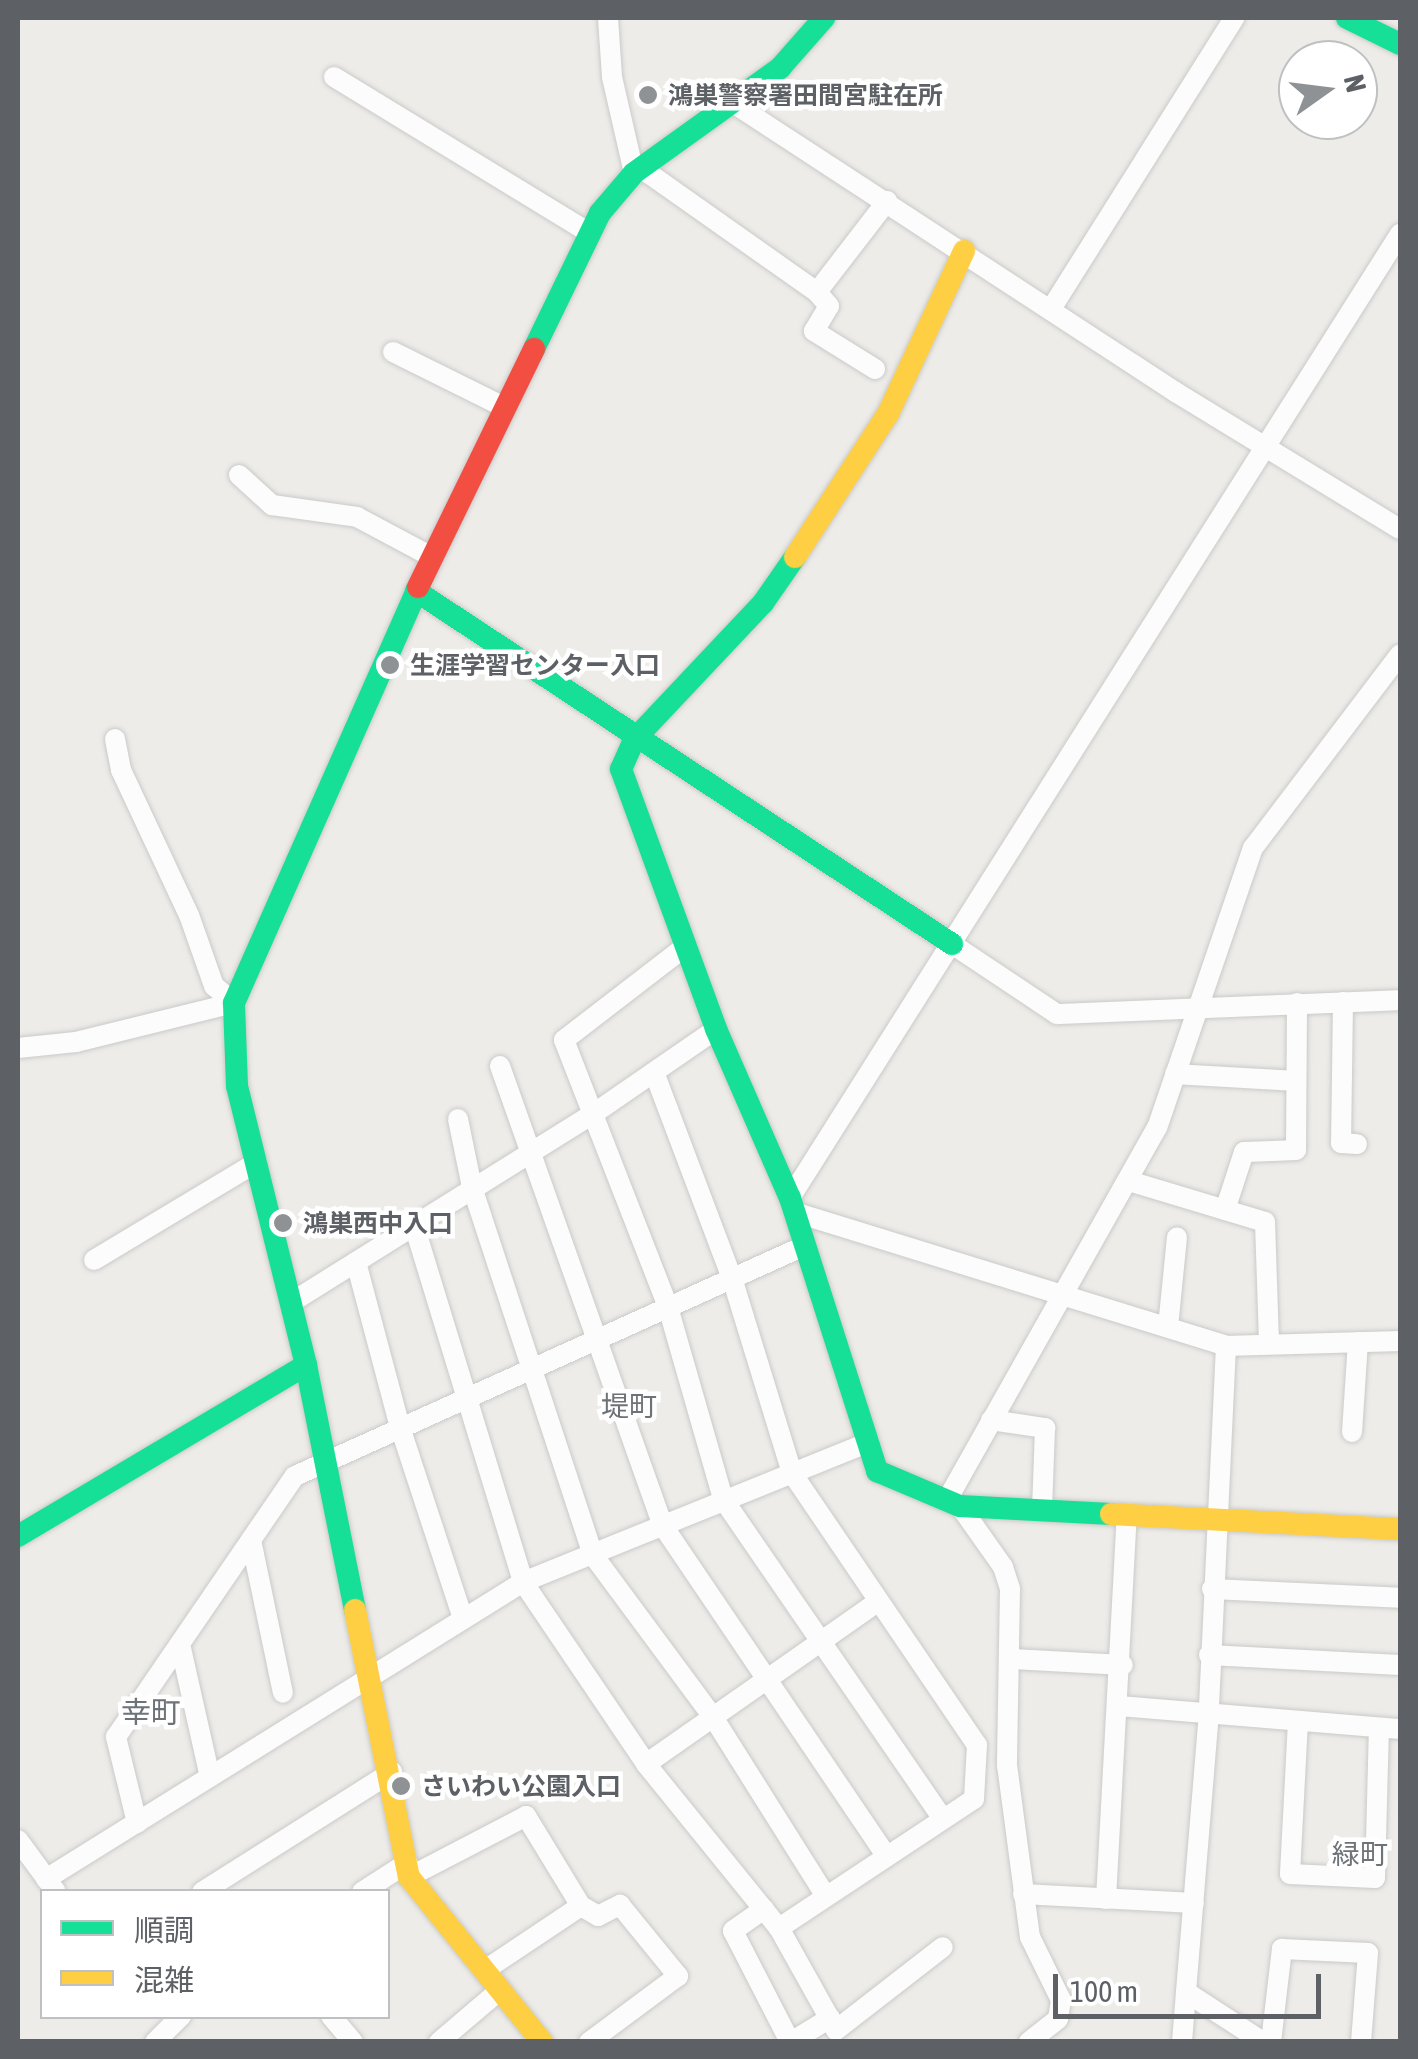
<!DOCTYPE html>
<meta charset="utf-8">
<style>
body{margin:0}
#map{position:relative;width:1418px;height:2059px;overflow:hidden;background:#edece8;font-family:"Asap Condensed","Noto Sans JP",sans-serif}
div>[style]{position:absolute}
.roads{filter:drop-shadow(0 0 2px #cacaca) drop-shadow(0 0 2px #cacaca)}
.street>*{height:20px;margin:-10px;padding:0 10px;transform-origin:10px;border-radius:10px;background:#fcfcfc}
.fast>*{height:22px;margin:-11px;padding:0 11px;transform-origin:11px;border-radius:11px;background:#16e098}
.slow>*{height:22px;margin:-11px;padding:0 11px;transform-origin:11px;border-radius:11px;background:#ffcf43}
.jam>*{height:22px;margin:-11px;padding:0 11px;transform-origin:11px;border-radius:11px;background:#f24e42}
.dots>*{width:28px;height:28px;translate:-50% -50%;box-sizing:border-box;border:5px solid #fff;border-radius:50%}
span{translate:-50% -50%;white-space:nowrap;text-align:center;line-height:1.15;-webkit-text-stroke:9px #fff;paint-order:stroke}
.poi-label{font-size:25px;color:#5d6166;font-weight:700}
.left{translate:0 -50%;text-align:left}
.neighbourhood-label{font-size:28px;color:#6e7378}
.quarter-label{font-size:30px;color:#6e7378}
.frame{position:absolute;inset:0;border:20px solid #5d6166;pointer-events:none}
.legend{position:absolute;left:40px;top:1889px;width:350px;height:130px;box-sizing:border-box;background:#fff;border:2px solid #bec0c2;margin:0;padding:12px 18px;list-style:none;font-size:30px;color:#5d6166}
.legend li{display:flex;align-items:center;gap:20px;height:50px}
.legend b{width:50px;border:2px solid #bec0c2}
.north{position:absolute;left:1278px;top:40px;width:100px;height:100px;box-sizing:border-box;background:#fff;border:2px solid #bec0c2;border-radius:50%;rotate:76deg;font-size:28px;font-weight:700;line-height:40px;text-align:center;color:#5d6166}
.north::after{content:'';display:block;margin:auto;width:35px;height:45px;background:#8f9294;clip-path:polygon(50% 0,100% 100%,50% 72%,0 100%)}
.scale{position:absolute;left:1053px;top:1974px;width:268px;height:45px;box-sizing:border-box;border:5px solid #5d6166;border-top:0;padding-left:12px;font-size:30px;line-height:35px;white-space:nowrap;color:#5d6166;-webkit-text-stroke:8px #fff;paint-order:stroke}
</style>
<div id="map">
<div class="roads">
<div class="street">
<div style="left:608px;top:18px;width:59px;rotate:86.1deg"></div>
<div style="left:612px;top:77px;width:98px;rotate:77.1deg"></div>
<div style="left:334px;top:77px;width:300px;rotate:31.4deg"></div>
<div style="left:733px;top:103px;width:530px;rotate:33.15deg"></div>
<div style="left:1177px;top:393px;width:261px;rotate:31.4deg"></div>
<div style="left:641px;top:168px;width:215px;rotate:35.2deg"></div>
<div style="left:1051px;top:309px;width:344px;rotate:-57.8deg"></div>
<div style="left:393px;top:352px;width:124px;rotate:26.4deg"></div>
<div style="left:875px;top:369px;width:72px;rotate:-148.1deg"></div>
<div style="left:814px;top:331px;width:29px;rotate:-59deg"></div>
<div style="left:829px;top:306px;width:18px;rotate:-131deg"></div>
<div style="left:817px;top:292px;width:115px;rotate:-52.4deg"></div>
<div style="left:239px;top:475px;width:45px;rotate:42.3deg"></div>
<div style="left:272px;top:505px;width:86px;rotate:8deg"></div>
<div style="left:357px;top:517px;width:85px;rotate:28.1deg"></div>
<div style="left:115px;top:739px;width:32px;rotate:79deg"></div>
<div style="left:121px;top:770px;width:160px;rotate:64.9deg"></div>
<div style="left:189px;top:915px;width:75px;rotate:70.6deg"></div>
<div style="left:214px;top:986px;width:26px;rotate:40deg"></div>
<div style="left:952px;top:944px;width:126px;rotate:33.7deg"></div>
<div style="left:1057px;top:1014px;width:343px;rotate:-2.3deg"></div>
<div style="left:686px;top:946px;width:154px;rotate:142.4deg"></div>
<div style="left:564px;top:1040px;width:287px;rotate:68.7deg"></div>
<div style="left:668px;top:1307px;width:200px;rotate:74deg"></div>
<div style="left:723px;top:1499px;width:387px;rotate:55.5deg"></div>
<div style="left:1343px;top:1002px;width:141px;rotate:90.8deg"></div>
<div style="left:1341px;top:1143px;width:16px;rotate:4deg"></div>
<div style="left:18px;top:1048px;width:58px;rotate:-5.9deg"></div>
<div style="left:76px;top:1042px;width:163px;rotate:-13.9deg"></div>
<div style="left:500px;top:1066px;width:488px;rotate:70.5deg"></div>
<div style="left:663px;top:1526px;width:396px;rotate:55.9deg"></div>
<div style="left:654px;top:1072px;width:220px;rotate:69.3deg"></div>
<div style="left:732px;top:1278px;width:204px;rotate:72.9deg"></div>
<div style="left:792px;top:1473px;width:329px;rotate:55.8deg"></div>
<div style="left:977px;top:1745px;width:54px;rotate:93.2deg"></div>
<div style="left:974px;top:1799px;width:234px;rotate:146.5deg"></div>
<div style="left:1175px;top:1074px;width:121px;rotate:3.3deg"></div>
<div style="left:458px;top:1119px;width:69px;rotate:78.4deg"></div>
<div style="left:472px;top:1187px;width:387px;rotate:71.8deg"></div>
<div style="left:593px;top:1555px;width:202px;rotate:53.5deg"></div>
<div style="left:713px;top:1717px;width:208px;rotate:57.8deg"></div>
<div style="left:1129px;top:1181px;width:142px;rotate:16.8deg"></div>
<div style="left:1265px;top:1222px;width:121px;rotate:88.1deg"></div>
<div style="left:790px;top:1198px;width:1141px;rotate:-57.68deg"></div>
<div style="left:1225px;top:1210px;width:61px;rotate:-71.9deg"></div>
<div style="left:1244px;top:1152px;width:52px;rotate:-2.2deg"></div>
<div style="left:1296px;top:1150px;width:147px;rotate:-89.6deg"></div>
<div style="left:794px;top:1212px;width:452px;rotate:17.2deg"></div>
<div style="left:1226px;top:1346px;width:174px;rotate:-1.6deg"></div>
<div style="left:414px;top:1225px;width:373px;rotate:73deg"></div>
<div style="left:523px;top:1582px;width:220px;rotate:55.9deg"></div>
<div style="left:646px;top:1764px;width:211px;rotate:51deg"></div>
<div style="left:779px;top:1928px;width:117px;rotate:60.8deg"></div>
<div style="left:836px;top:2030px;width:135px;rotate:-37.8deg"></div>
<div style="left:94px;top:1260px;width:190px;rotate:-31deg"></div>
<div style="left:356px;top:1262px;width:171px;rotate:75.1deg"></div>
<div style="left:400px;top:1427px;width:202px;rotate:71.8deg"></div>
<div style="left:292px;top:1302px;width:355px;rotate:-32deg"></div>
<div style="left:593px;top:1114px;width:150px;rotate:-34.6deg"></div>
<div style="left:1168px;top:1327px;width:90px;rotate:-84.3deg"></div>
<div style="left:1226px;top:1346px;width:366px;rotate:92.7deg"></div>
<div style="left:1209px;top:1712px;width:281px;rotate:94.7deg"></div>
<div style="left:1186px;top:1992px;width:92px;rotate:33deg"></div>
<div style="left:991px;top:1420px;width:55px;rotate:8.4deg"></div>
<div style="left:1045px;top:1428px;width:83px;rotate:92.1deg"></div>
<div style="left:1352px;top:1432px;width:90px;rotate:-86.2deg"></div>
<div style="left:947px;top:1500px;width:427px;rotate:-60.6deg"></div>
<div style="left:1157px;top:1128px;width:296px;rotate:-71.1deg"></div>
<div style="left:1253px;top:848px;width:243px;rotate:-52.8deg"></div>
<div style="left:960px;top:1506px;width:75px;rotate:54.8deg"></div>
<div style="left:1003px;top:1567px;width:23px;rotate:72deg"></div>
<div style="left:1010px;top:1589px;width:176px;rotate:91deg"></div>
<div style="left:1007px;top:1765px;width:174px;rotate:82.4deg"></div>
<div style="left:1030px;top:1937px;width:70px;rotate:63.8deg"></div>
<div style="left:1061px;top:2000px;width:19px;rotate:99deg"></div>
<div style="left:1058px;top:2019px;width:37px;rotate:142deg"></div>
<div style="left:251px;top:1540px;width:156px;rotate:78.2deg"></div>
<div style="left:1212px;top:1589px;width:188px;rotate:2.7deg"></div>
<div style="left:180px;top:1644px;width:136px;rotate:77.3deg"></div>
<div style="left:1209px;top:1655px;width:191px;rotate:3deg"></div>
<div style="left:1013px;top:1659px;width:110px;rotate:3.1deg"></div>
<div style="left:1120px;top:1706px;width:281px;rotate:4.7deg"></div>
<div style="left:1298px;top:1721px;width:153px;rotate:93deg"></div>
<div style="left:1290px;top:1874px;width:85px;rotate:2.7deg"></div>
<div style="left:1375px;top:1878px;width:150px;rotate:-88.5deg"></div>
<div style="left:646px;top:1764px;width:284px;rotate:-35deg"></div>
<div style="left:137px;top:1823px;width:89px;rotate:-103.7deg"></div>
<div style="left:116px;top:1737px;width:316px;rotate:-55.6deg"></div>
<div style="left:295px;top:1476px;width:559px;rotate:-24.32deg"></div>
<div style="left:18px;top:1840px;width:64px;rotate:53.8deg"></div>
<div style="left:409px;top:1877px;width:132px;rotate:-27.5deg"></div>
<div style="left:526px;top:1816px;width:105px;rotate:58.6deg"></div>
<div style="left:581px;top:1906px;width:20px;rotate:30deg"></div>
<div style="left:598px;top:1916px;width:25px;rotate:-27deg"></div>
<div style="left:620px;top:1905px;width:92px;rotate:50.8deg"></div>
<div style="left:678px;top:1976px;width:111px;rotate:143.4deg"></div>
<div style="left:46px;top:1879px;width:562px;rotate:-31.91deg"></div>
<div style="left:523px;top:1582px;width:371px;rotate:-22deg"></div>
<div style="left:202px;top:1892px;width:225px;rotate:-32.3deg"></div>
<div style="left:362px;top:1892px;width:54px;rotate:-32.8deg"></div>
<div style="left:1023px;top:1894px;width:171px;rotate:3deg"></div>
<div style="left:1106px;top:1899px;width:385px;rotate:-86.9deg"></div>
<div style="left:764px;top:1909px;width:38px;rotate:145deg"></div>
<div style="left:733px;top:1931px;width:125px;rotate:62.8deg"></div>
<div style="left:485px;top:1970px;width:115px;rotate:-33.7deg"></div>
<div style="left:331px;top:2016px;width:34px;rotate:50deg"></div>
<div style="left:155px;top:2042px;width:37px;rotate:-45deg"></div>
<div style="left:439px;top:2042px;width:80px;rotate:-40.4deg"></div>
<div style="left:791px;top:2042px;width:46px;rotate:-31.6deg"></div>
<div style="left:1182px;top:2042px;width:50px;rotate:-85.4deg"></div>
<div style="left:1271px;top:2042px;width:94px;rotate:-83.3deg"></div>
<div style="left:1282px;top:1949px;width:86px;rotate:2.7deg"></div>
<div style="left:1368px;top:1953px;width:89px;rotate:94.5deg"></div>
</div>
<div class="fast">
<div style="left:1347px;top:18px;width:59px;rotate:26.1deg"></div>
<div style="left:534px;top:349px;width:151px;rotate:-64.1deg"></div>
<div style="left:600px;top:213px;width:52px;rotate:-49.6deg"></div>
<div style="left:634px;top:173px;width:180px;rotate:-35.7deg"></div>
<div style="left:780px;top:68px;width:67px;rotate:-48.7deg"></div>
<div style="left:795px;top:557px;width:56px;rotate:124.8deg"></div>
<div style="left:763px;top:603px;width:188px;rotate:133.3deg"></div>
<div style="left:634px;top:740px;width:32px;rotate:114deg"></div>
<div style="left:621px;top:769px;width:277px;rotate:69.9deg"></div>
<div style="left:716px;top:1029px;width:184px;rotate:66.4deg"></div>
<div style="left:790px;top:1198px;width:287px;rotate:72.3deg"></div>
<div style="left:877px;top:1471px;width:90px;rotate:22.9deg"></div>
<div style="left:960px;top:1506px;width:151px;rotate:3deg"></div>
<div style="left:416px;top:591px;width:642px;rotate:33.37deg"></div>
<div style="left:18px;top:1536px;width:335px;rotate:-30.7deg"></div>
<div style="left:355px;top:1610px;width:250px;rotate:-101.3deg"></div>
<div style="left:306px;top:1365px;width:287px;rotate:-103.9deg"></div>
<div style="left:237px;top:1086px;width:83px;rotate:-92.1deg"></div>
<div style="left:234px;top:1003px;width:455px;rotate:-66.1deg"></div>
</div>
<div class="slow">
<div style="left:795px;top:557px;width:171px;rotate:-57deg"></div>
<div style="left:888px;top:414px;width:180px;rotate:-65deg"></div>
<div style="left:1111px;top:1514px;width:289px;rotate:3deg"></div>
<div style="left:355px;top:1610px;width:272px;rotate:78.6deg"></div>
<div style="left:409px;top:1877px;width:212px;rotate:51.1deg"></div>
</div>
<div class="jam">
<div style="left:418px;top:587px;width:265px;rotate:-64deg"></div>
</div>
</div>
<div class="dots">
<div style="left:648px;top:95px;background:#8f9294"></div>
<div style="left:390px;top:665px;background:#8f9294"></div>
<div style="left:283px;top:1223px;background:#8f9294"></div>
<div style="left:401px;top:1786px;background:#8f9294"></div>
</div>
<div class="poi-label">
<span class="left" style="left:668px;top:95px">鴻巣警察署田間宮駐在所</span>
<span class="left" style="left:410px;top:665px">生涯学習センター入口</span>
<span class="left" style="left:303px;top:1223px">鴻巣西中入口</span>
<span class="left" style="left:421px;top:1786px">さいわい公園入口</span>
</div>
<div class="neighbourhood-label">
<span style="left:629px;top:1406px">堤町</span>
<span style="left:1360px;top:1854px">緑町</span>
</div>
<div class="quarter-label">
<span style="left:151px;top:1712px">幸町</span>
</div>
<div class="frame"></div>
<ul class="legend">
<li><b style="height:12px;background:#16e098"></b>順調</li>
<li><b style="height:12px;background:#ffcf43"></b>混雑</li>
</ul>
<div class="north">N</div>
<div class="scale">100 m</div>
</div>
